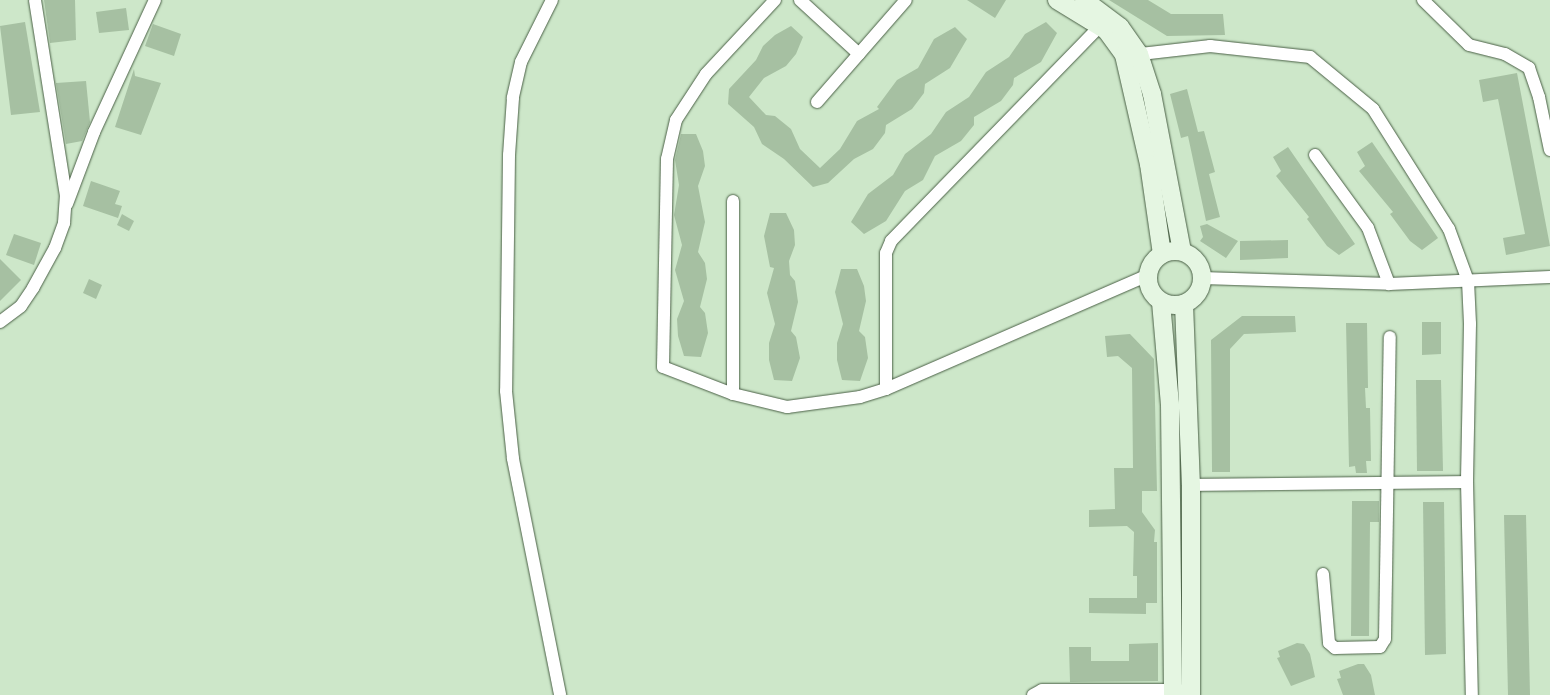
<!DOCTYPE html>
<style>
body{margin:0}
#map{position:relative;width:1550px;height:695px;overflow:hidden;background:#cde7c9;font-family:"DM Sans",sans-serif}
div>[style]{position:absolute}
.building>*{inset:0;background:#a6c0a2}
.roads{filter:drop-shadow(0 0 1px #4a6046) drop-shadow(0 0 1px #4a6046)}
.minor>*{height:12px;margin:-6px;padding:0 6px;transform-origin:6px;border-radius:6px;background:#fff}
.secondary>*{height:18px;margin:-9px;padding:0 9px;transform-origin:9px;border-radius:9px;background:#e5f6e2}
.secondary>.ring{margin:-9px;padding:0;box-sizing:content-box;background:none;border:18px solid #e5f6e2;border-radius:50%}
span{translate:-50% -50%;white-space:nowrap;text-align:center;line-height:1.15;-webkit-text-stroke:4.5px #daf4d6;paint-order:stroke}
</style>
<div id="map">
<div class="building">
<div style="clip-path:polygon(44px 0,75px 0,76px 40px,50px 43px)"></div>
<div style="clip-path:polygon(967px 0,1006px 0,995px 18px)"></div>
<div style="clip-path:polygon(1109px 0,1148px 0,1171px 14px,1223px 14px,1225px 35px,1167px 36px)"></div>
<div style="clip-path:polygon(126px 8px,129px 30px,99px 33px,96px 12px)"></div>
<div style="clip-path:polygon(25px 22px,40px 112px,11px 115px,0 26px)"></div>
<div style="clip-path:polygon(1046px 22px,1057px 33px,1041px 62px,1014px 78px,1013px 85px,1001px 101px,974px 117px,974px 125px,961px 141px,935px 156px,923px 180px,905px 191px,886px 221px,864px 234px,851px 222px,868px 194px,893px 175px,905px 154px,931px 134px,946px 112px,969px 97px,986px 72px,1009px 57px,1025px 34px)"></div>
<div style="clip-path:polygon(153px 24px,181px 34px,174px 56px,145px 46px)"></div>
<div style="clip-path:polygon(791px 26px,803px 37px,796px 54px,786px 66px,764px 78px,749px 97px,766px 115px,775px 116px,791px 129px,800px 149px,820px 168px,840px 149px,857px 121px,879px 109px,877px 107px,897px 80px,918px 68px,934px 39px,955px 27px,967px 39px,950px 68px,925px 84px,924px 93px,912px 109px,886px 125px,885px 133px,873px 149px,854px 159px,828px 183px,813px 187px,784px 159px,762px 144px,754px 127px,728px 104px,729px 89px,756px 60px,763px 46px,775px 35px)"></div>
<div style="clip-path:polygon(134px 69px,135px 76px,161px 83px,141px 135px,115px 127px)"></div>
<div style="clip-path:polygon(1517px 73px,1550px 246px,1506px 255px,1503px 238px,1525px 234px,1498px 99px,1483px 102px,1479px 80px)"></div>
<div style="clip-path:polygon(86px 81px,90px 122px,82px 141px,66px 144px,56px 83px)"></div>
<div style="clip-path:polygon(1187px 89px,1198px 132px,1204px 131px,1215px 172px,1209px 174px,1220px 217px,1206px 221px,1188px 136px,1181px 138px,1170px 94px)"></div>
<div style="clip-path:polygon(681px 134px,696px 134px,703px 151px,705px 166px,698px 186px,705px 222px,698px 252px,705px 263px,707px 279px,700px 307px,705px 313px,708px 333px,701px 357px,684px 356px,678px 336px,677px 319px,684px 301px,675px 270px,682px 245px,674px 215px,679px 185px,675px 160px)"></div>
<div style="clip-path:polygon(1372px 142px,1438px 238px,1422px 250px,1410px 241px,1390px 214px,1393px 212px,1359px 171px,1365px 166px,1357px 152px)"></div>
<div style="clip-path:polygon(1288px 147px,1355px 244px,1339px 255px,1327px 246px,1307px 219px,1309px 217px,1276px 176px,1281px 171px,1273px 157px)"></div>
<div style="clip-path:polygon(91px 181px,120px 191px,115px 204px,122px 206px,118px 218px,83px 206px)"></div>
<div style="clip-path:polygon(770px 213px,786px 213px,794px 230px,795px 245px,789px 261px,790px 275px,795px 281px,798px 302px,791px 331px,796px 337px,800px 358px,792px 381px,774px 380px,769px 360px,769px 343px,775px 324px,767px 293px,774px 268px,770px 267px,764px 236px)"></div>
<div style="clip-path:polygon(122px 214px,134px 221px,129px 231px,117px 225px)"></div>
<div style="clip-path:polygon(1207px 224px,1238px 241px,1226px 258px,1200px 241px,1203px 237px,1200px 226px)"></div>
<div style="clip-path:polygon(14px 234px,41px 243px,34px 265px,6px 255px)"></div>
<div style="clip-path:polygon(1288px 240px,1288px 258px,1240px 260px,1240px 241px)"></div>
<div style="clip-path:polygon(0 259px,21px 280px,0 301px)"></div>
<div style="clip-path:polygon(841px 269px,857px 269px,864px 286px,866px 301px,859px 331px,865px 337px,868px 358px,860px 381px,842px 380px,837px 360px,837px 343px,843px 324px,835px 292px)"></div>
<div style="clip-path:polygon(89px 279px,102px 285px,96px 299px,83px 293px)"></div>
<div style="clip-path:polygon(1242px 316px,1295px 316px,1296px 332px,1244px 334px,1230px 349px,1230px 472px,1212px 472px,1211px 340px)"></div>
<div style="clip-path:polygon(1422px 322px,1441px 322px,1441px 354px,1422px 355px)"></div>
<div style="clip-path:polygon(1346px 323px,1367px 323px,1368px 388px,1365px 388px,1366px 408px,1370px 408px,1371px 461px,1366px 461px,1367px 473px,1356px 473px,1355px 466px,1349px 467px)"></div>
<div style="clip-path:polygon(1130px 334px,1154px 359px,1157px 491px,1142px 491px,1142px 512px,1155px 530px,1154px 542px,1157px 542px,1157px 603px,1146px 603px,1146px 614px,1089px 613px,1089px 598px,1137px 598px,1137px 576px,1133px 576px,1134px 532px,1127px 526px,1089px 527px,1089px 510px,1115px 509px,1114px 468px,1133px 468px,1132px 368px,1118px 356px,1107px 357px,1105px 336px)"></div>
<div style="clip-path:polygon(1416px 380px,1441px 380px,1443px 471px,1417px 471px)"></div>
<div style="clip-path:polygon(1352px 501px,1379px 501px,1379px 522px,1370px 522px,1369px 636px,1351px 636px)"></div>
<div style="clip-path:polygon(1423px 502px,1444px 502px,1446px 654px,1425px 655px)"></div>
<div style="clip-path:polygon(1504px 515px,1526px 515px,1530px 695px,1508px 695px)"></div>
<div style="clip-path:polygon(1158px 643px,1158px 681px,1070px 682px,1069px 647px,1091px 647px,1091px 661px,1129px 661px,1129px 644px)"></div>
<div style="clip-path:polygon(1297px 643px,1304px 644px,1310px 654px,1315px 677px,1291px 686px,1277px 658px,1280px 657px,1278px 651px)"></div>
<div style="clip-path:polygon(1358px 664px,1364px 664px,1371px 675px,1375px 695px,1343px 695px,1337px 679px,1341px 678px,1339px 671px)"></div>
</div>
<div class="roads">
<div class="minor">
<div style="left:552px;top:0;width:69px;rotate:116.6deg"></div>
<div style="left:521px;top:62px;width:37px;rotate:103deg"></div>
<div style="left:513px;top:98px;width:57px;rotate:94deg"></div>
<div style="left:509px;top:155px;width:236px;rotate:90.7deg"></div>
<div style="left:506px;top:391px;width:68px;rotate:84.1deg"></div>
<div style="left:513px;top:459px;width:241px;rotate:78.7deg"></div>
<div style="left:775px;top:0;width:101px;rotate:133deg"></div>
<div style="left:706px;top:74px;width:55px;rotate:123.1deg"></div>
<div style="left:676px;top:120px;width:40px;rotate:103deg"></div>
<div style="left:667px;top:159px;width:208px;rotate:91.1deg"></div>
<div style="left:663px;top:367px;width:75px;rotate:21.1deg"></div>
<div style="left:733px;top:394px;width:56px;rotate:13.5deg"></div>
<div style="left:787px;top:407px;width:74px;rotate:-7.8deg"></div>
<div style="left:860px;top:397px;width:27px;rotate:-17deg"></div>
<div style="left:886px;top:389px;width:286px;rotate:-23.5deg"></div>
<div style="left:800px;top:0;width:80px;rotate:42.5deg"></div>
<div style="left:1423px;top:0;width:64px;rotate:44.4deg"></div>
<div style="left:1469px;top:45px;width:37px;rotate:14deg"></div>
<div style="left:1505px;top:54px;width:28px;rotate:30deg"></div>
<div style="left:1529px;top:68px;width:31px;rotate:71deg"></div>
<div style="left:1539px;top:97px;width:54px;rotate:78.3deg"></div>
<div style="left:1132px;top:55px;width:79px;rotate:-6.6deg"></div>
<div style="left:1210px;top:46px;width:101px;rotate:6.3deg"></div>
<div style="left:1310px;top:57px;width:82px;rotate:39.5deg"></div>
<div style="left:1373px;top:109px;width:142px;rotate:57.7deg"></div>
<div style="left:1449px;top:229px;width:55px;rotate:69.9deg"></div>
<div style="left:1468px;top:281px;width:43px;rotate:87.3deg"></div>
<div style="left:1470px;top:324px;width:158px;rotate:91.1deg"></div>
<div style="left:1467px;top:482px;width:213px;rotate:88.7deg"></div>
<div style="left:817px;top:102px;width:135px;rotate:-48.9deg"></div>
<div style="left:1315px;top:155px;width:90px;rotate:54deg"></div>
<div style="left:1368px;top:228px;width:60px;rotate:69.4deg"></div>
<div style="left:67px;top:204px;width:77px;rotate:-69.4deg"></div>
<div style="left:94px;top:132px;width:145px;rotate:-65.2deg"></div>
<div style="left:1202px;top:278px;width:187px;rotate:1.8deg"></div>
<div style="left:1389px;top:284px;width:161px;rotate:-2.5deg"></div>
<div style="left:0;top:322px;width:26px;rotate:-37deg"></div>
<div style="left:21px;top:306px;width:22px;rotate:-56deg"></div>
<div style="left:33px;top:288px;width:46px;rotate:-61.2deg"></div>
<div style="left:55px;top:248px;width:27px;rotate:-70deg"></div>
<div style="left:64px;top:223px;width:27px;rotate:-86deg"></div>
<div style="left:66px;top:196px;width:198px;rotate:-99deg"></div>
<div style="left:886px;top:389px;width:136px;rotate:-90deg"></div>
<div style="left:886px;top:253px;width:13px;rotate:-67deg"></div>
<div style="left:891px;top:241px;width:307px;rotate:-45.8deg"></div>
<div style="left:733px;top:394px;width:193px;rotate:-90deg"></div>
<div style="left:1191px;top:485px;width:276px;rotate:-0.6deg"></div>
<div style="left:1323px;top:574px;width:69px;rotate:85deg"></div>
<div style="left:1329px;top:643px;width:8px;rotate:40deg"></div>
<div style="left:1335px;top:648px;width:45px;rotate:-1.3deg"></div>
<div style="left:1380px;top:647px;width:9px;rotate:-58deg"></div>
<div style="left:1385px;top:639px;width:302px;rotate:-89.1deg"></div>
<div style="left:1033px;top:695px;width:10px;rotate:-29deg"></div>
<div style="left:1042px;top:690px;width:137px"></div>
</div>
<div class="secondary">
<div style="left:1057px;top:0;width:57px;rotate:31.5deg"></div>
<div style="left:1106px;top:30px;width:31px;rotate:54deg"></div>
<div style="left:1124px;top:55px;width:112px;rotate:77.1deg"></div>
<div style="left:1149px;top:164px;width:91px;rotate:81.8deg"></div>
<div style="left:1084px;top:0;width:45px;rotate:36.9deg"></div>
<div style="left:1120px;top:27px;width:33px;rotate:55deg"></div>
<div style="left:1139px;top:54px;width:42px;rotate:72deg"></div>
<div style="left:1152px;top:94px;width:160px;rotate:79.2deg"></div>
<div class="ring" style="left:1148px;top:251px;width:36px;height:36px"></div>
<div style="left:1161px;top:302px;width:102px;rotate:85deg"></div>
<div style="left:1170px;top:404px;width:291px;rotate:89.4deg"></div>
<div style="left:1184px;top:304px;width:181px;rotate:87.8deg"></div>
<div style="left:1191px;top:485px;width:210px;rotate:90deg"></div>
</div>
</div>
</div>
